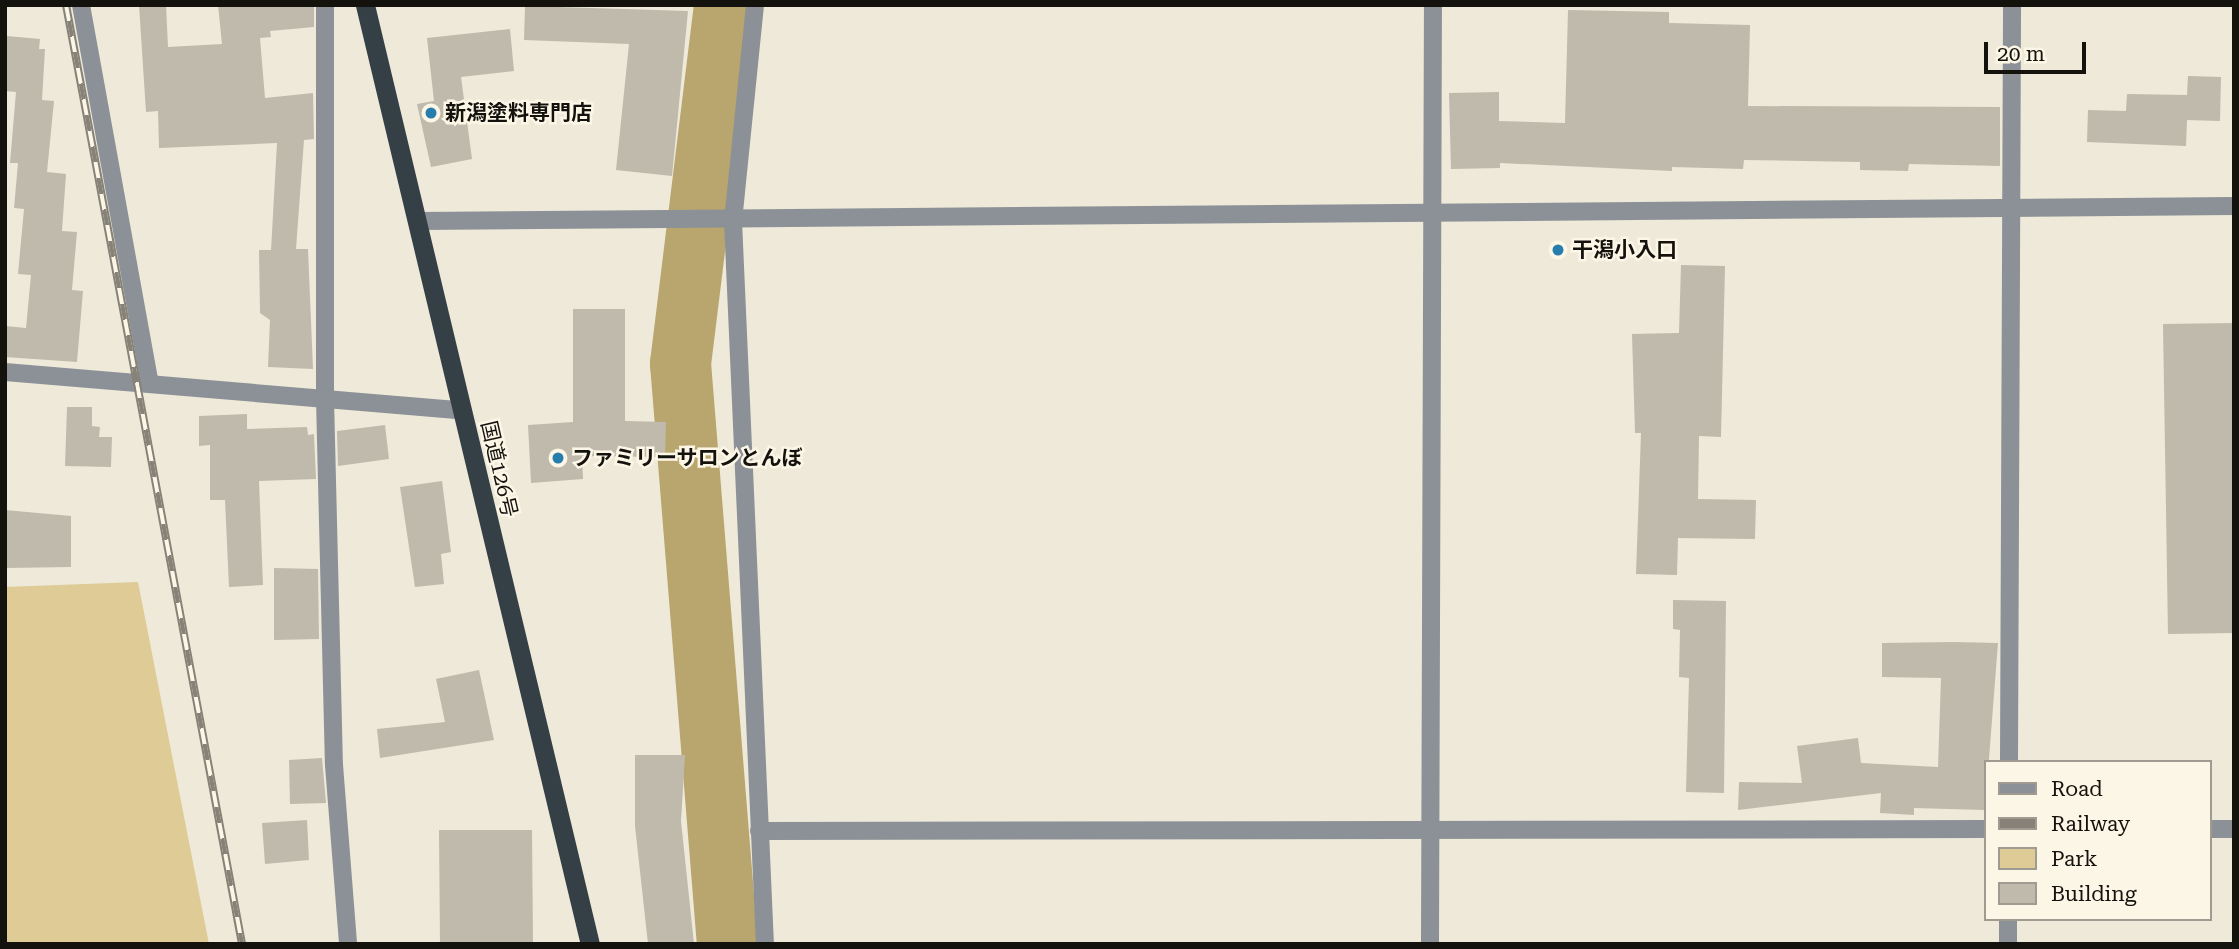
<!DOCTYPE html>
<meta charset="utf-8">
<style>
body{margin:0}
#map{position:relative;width:2239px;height:949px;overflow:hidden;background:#eee9d9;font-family:"Roboto Serif","Noto Sans JP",serif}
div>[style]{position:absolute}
.green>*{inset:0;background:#decb95}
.river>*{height:61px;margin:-30.5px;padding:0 30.5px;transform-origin:30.5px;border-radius:30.5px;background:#b9a56e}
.building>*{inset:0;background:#bfbaab}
.minor>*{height:18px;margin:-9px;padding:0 9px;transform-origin:9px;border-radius:9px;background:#8b9196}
.tertiary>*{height:18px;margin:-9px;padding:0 9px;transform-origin:9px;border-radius:9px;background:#8b9196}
.trunk>*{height:19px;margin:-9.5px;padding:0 9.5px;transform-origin:9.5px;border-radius:9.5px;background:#343f46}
.rail>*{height:8px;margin-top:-4px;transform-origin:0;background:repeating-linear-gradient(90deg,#fcf6e7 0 16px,#868277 0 32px);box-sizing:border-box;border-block:2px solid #868277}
.dots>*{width:19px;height:19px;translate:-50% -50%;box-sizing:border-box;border:4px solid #fcf6e7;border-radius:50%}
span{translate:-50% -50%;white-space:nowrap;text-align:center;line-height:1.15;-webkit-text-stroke:5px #fcf6e7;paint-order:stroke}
.poi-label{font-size:21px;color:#14120d;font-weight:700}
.left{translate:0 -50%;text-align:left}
.street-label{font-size:21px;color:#14120d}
.frame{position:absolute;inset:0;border:7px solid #14120d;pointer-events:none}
.legend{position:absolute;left:1984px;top:760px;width:228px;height:161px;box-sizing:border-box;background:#fcf6e7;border:2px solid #9f9b90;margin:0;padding:9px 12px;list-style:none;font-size:21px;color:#14120d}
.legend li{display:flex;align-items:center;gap:14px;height:35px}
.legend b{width:35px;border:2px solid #9f9b90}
.scale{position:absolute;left:1984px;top:42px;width:102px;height:32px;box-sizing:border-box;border:4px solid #14120d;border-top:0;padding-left:9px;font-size:21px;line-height:24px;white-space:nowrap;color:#14120d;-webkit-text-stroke:5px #fcf6e7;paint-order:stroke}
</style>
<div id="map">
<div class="green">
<div style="clip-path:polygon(138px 582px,209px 944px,5px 944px,5px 587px)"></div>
</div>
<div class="river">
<div style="left:724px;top:5px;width:361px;rotate:97deg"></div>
<div style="left:680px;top:363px;width:583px;rotate:85.38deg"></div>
</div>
<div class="building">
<div style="clip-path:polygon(139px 5px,166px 5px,168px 47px,222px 44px,218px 5px,314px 5px,314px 27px,270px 31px,271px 37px,260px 38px,265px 98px,313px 93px,314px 139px,304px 140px,296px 249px,308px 249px,313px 369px,268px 367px,270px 320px,260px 313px,259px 250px,271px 250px,277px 143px,159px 148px,158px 111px,146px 112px)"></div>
<div style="clip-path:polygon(525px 6px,688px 11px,672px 176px,616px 170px,629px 44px,524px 40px)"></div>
<div style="clip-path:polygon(1568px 10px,1669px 12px,1669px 23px,1750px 25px,1748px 106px,2000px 107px,2000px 166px,1909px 164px,1908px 171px,1860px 170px,1860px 162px,1744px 160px,1743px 169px,1672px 167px,1672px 171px,1500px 163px,1500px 168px,1451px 169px,1449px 93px,1499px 92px,1499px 121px,1565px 123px)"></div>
<div style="clip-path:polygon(510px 29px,514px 71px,461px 77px,472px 159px,431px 167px,417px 104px,434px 101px,427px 38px)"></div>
<div style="clip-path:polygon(7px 36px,40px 39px,39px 49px,45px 49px,42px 100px,54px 101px,47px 172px,66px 174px,62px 231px,77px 232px,72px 290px,83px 291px,77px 362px,5px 357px,5px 326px,26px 328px,31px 275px,18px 274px,24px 209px,14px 208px,18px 163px,10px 163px,16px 92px,5px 91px)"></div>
<div style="clip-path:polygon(2188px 76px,2221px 77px,2220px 121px,2187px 120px,2186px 146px,2087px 142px,2088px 110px,2126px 111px,2127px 94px,2187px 95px)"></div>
<div style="clip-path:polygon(1681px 265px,1725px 266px,1721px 437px,1699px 436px,1698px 499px,1756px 500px,1755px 539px,1678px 538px,1677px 575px,1636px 574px,1641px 433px,1635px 433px,1632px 334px,1679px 333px)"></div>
<div style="clip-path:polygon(573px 309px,625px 309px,625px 421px,666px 422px,665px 457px,582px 456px,583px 479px,531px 483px,528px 425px,573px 422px)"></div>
<div style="clip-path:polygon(2234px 323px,2234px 633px,2168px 634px,2163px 324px)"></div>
<div style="clip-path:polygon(67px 407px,92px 407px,92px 426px,100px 427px,99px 437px,112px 437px,111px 467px,65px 466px)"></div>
<div style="clip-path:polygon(247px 414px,247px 429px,307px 427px,308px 435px,314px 434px,316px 479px,259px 481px,263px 585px,229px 587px,225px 500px,210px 500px,210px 445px,199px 446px,199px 416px)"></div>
<div style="clip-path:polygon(385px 425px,389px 459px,338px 466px,337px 431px)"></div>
<div style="clip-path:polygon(442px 481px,451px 552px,441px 554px,444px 584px,415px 587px,400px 487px)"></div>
<div style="clip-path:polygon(5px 510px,71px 516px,71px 567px,5px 568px)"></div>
<div style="clip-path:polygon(274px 568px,318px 569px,319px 639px,274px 640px)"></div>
<div style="clip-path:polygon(1673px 600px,1726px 601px,1724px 793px,1686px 792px,1689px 678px,1679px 677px,1680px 630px,1673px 629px)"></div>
<div style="clip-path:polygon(1953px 642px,1998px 643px,1985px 810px,1914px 808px,1914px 815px,1880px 813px,1881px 793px,1738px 810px,1739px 782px,1802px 783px,1797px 746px,1858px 738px,1861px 763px,1938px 767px,1941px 678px,1882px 677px,1882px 643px)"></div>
<div style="clip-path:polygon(479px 670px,494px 740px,380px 758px,377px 729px,445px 722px,436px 679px)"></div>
<div style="clip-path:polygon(635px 755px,685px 755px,681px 821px,694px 944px,648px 944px,635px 826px)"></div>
<div style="clip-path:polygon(322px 758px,326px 803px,290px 804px,289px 760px)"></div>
<div style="clip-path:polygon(307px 820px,309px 860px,265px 864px,262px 823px)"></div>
<div style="clip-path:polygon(439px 830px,532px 830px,533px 944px,440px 944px)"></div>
</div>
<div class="minor">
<div style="left:81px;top:5px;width:384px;rotate:79.7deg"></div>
<div style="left:325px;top:5px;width:394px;rotate:90deg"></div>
<div style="left:325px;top:399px;width:366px;rotate:88.6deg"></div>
<div style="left:334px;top:765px;width:180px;rotate:85.5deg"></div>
<div style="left:755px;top:5px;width:217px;rotate:95.8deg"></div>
<div style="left:733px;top:221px;width:724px;rotate:87.47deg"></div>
<div style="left:2009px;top:762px;width:757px;rotate:-89.77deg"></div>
<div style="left:2209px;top:829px;width:25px"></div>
<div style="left:759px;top:831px;width:1226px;rotate:-0.09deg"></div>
<div style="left:1430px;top:944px;width:939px;rotate:-89.82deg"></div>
<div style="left:2008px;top:944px;width:25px;rotate:-90deg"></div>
</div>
<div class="tertiary">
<div style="left:420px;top:221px;width:1814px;rotate:-0.47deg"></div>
<div style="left:5px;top:372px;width:459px;rotate:4.8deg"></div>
</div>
<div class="trunk">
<div style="left:365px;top:5px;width:966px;rotate:76.53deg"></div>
</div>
<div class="rail">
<div style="left:66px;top:5px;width:955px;rotate:79.38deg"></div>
</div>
<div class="dots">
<div style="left:431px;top:113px;background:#277ead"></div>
<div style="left:1558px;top:250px;background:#277ead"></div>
<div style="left:558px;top:458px;background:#277ead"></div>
</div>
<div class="poi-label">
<span class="left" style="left:445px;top:113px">新潟塗料専門店</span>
<span class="left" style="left:1572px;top:250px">干潟小入口</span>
<span class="left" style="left:572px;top:458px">ファミリーサロンとんぼ</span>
</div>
<div class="street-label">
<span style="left:499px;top:469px;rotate:77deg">国道126号</span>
</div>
<div class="frame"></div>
<ul class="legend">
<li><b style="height:9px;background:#8b9196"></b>Road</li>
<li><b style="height:9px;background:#868277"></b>Railway</li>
<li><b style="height:19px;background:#decb95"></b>Park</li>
<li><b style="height:19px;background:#bfbaab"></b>Building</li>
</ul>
<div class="scale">20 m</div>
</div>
